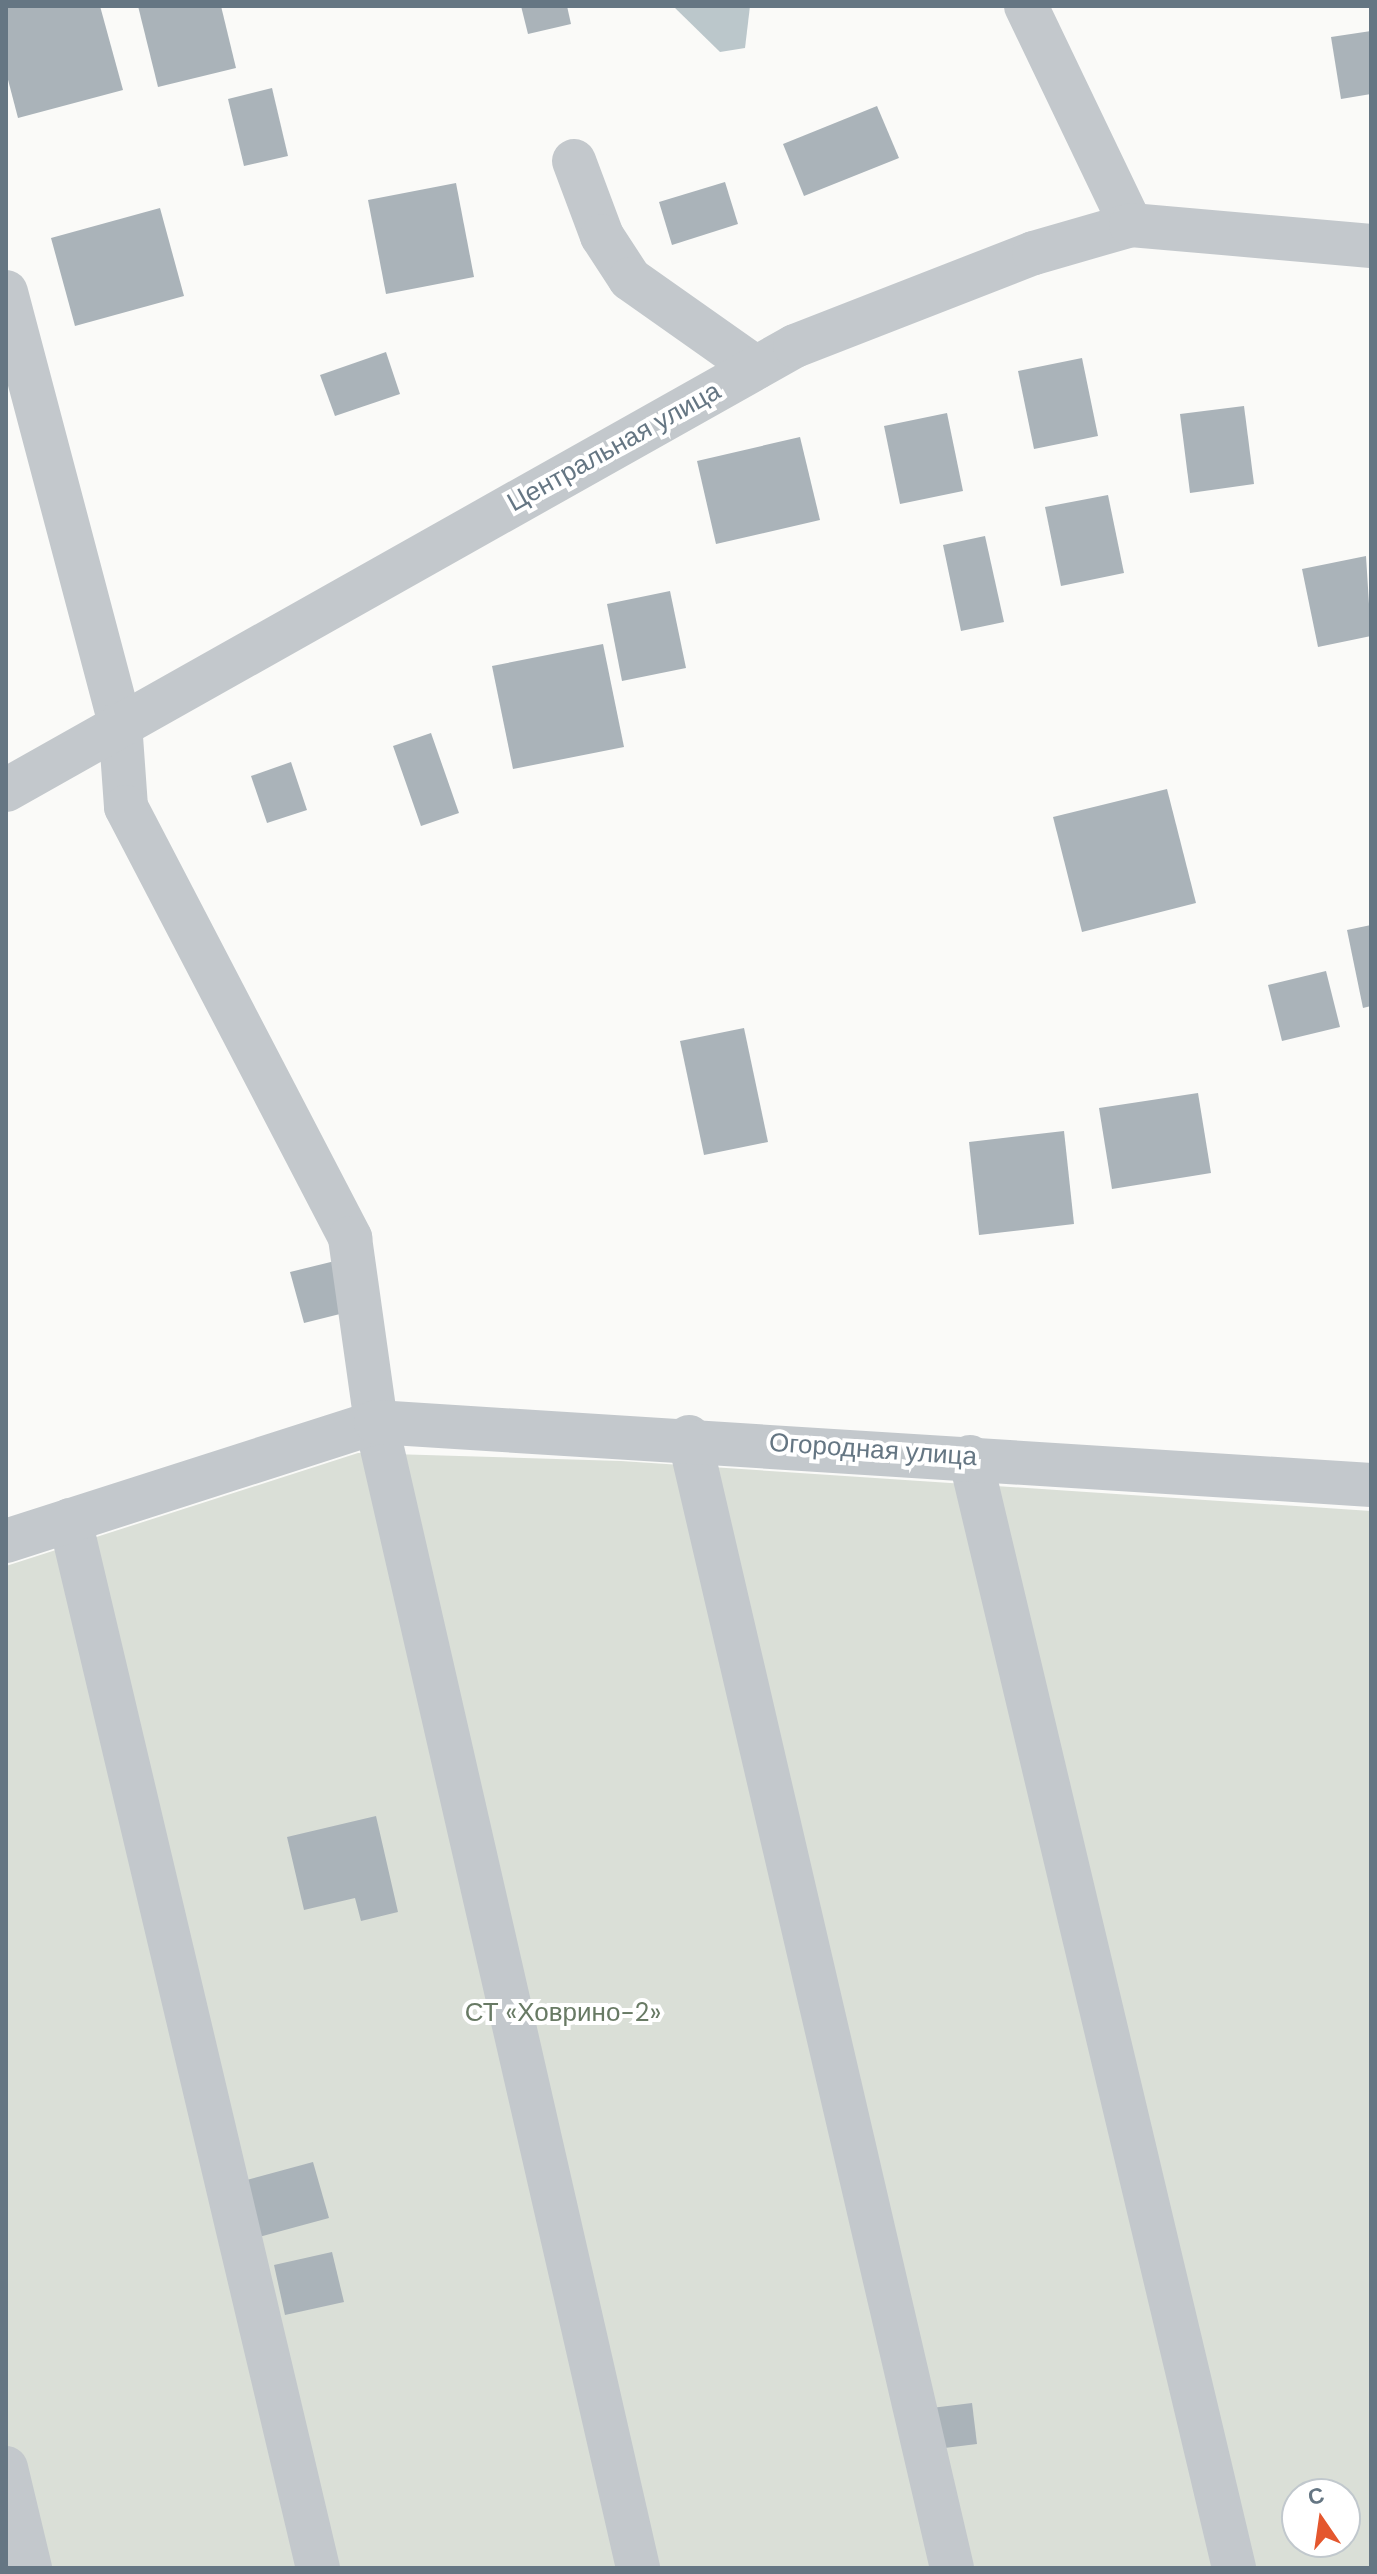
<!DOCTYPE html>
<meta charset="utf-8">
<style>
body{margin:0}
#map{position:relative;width:1377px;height:2574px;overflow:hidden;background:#fafaf8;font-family:"DM Sans",sans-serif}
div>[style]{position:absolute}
.green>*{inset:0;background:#dadfd7}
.water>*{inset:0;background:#bbc7cb}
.building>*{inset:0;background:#aab3b9}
.minor>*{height:44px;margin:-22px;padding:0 22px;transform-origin:22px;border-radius:22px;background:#c3c8cc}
span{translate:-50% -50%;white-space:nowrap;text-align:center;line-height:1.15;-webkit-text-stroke:8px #fff;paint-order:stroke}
.street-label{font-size:26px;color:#657683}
.park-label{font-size:26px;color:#687a64}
.frame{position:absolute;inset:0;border:8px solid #657683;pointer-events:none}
.north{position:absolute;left:1281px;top:2478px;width:80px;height:80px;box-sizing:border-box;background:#fff;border:2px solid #c1c8cd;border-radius:50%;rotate:347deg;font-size:22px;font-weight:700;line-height:32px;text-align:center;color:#657683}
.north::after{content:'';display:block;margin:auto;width:28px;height:36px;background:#e4572e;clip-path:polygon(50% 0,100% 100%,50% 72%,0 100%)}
</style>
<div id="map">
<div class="green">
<div style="clip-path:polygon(evenodd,358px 1453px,621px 1461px,1371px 1511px,1371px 2568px,6px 2568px,6px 1566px,358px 1453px,1297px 2494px,1345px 2494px,1345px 2542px,1297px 2542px,1297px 2494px)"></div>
</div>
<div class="water">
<div style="clip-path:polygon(673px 6px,750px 6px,745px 48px,720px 52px)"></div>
</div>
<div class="building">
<div style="clip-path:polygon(6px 6px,100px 6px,123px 90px,18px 118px,6px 72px)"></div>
<div style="clip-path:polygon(138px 6px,221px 6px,236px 68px,158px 87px)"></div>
<div style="clip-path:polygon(521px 6px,567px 6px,571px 24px,528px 34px)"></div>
<div style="clip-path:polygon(1371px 31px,1371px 94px,1341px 99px,1331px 37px)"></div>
<div style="clip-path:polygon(272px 88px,288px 156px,244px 166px,228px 99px)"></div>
<div style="clip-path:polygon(877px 106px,899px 158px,804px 196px,783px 144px)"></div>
<div style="clip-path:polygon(725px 182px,738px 224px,672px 245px,659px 202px)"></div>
<div style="clip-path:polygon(456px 183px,474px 277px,386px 294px,368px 200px)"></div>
<div style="clip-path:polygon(160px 208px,184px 296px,75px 326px,51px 238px)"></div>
<div style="clip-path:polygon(386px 352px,400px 394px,335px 416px,320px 375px)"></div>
<div style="clip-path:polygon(1082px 358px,1098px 436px,1034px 449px,1018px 371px)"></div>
<div style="clip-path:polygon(1244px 406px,1254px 484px,1190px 493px,1180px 414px)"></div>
<div style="clip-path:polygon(947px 413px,963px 491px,900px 504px,884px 426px)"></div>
<div style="clip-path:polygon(800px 437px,820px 520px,716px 544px,697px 461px)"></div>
<div style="clip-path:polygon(1108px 495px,1124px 573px,1061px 586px,1045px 507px)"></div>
<div style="clip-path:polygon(985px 536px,1004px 622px,961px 631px,943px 545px)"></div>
<div style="clip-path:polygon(1366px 556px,1371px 636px,1318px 647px,1302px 569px)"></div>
<div style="clip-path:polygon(670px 591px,686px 668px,622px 681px,607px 604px)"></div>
<div style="clip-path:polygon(603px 644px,624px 747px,513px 769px,492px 666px)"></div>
<div style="clip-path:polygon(431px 733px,459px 813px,421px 826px,393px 746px)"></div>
<div style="clip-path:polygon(291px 762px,307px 810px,267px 823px,251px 776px)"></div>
<div style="clip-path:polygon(1167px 789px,1196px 903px,1082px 932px,1053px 817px)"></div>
<div style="clip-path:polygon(1371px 925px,1371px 1006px,1363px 1008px,1347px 930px)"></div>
<div style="clip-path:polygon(1326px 971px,1340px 1027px,1282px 1041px,1268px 985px)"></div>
<div style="clip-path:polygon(744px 1028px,768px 1142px,704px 1155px,680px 1041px)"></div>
<div style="clip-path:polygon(1198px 1093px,1211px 1173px,1112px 1189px,1099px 1108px)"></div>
<div style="clip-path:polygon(1064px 1131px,1074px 1224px,979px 1235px,969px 1142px)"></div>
<div style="clip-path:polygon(339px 1260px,352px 1311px,304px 1323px,290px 1272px)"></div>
<div style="clip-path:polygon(376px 1816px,398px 1912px,361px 1921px,355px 1898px,304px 1910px,287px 1837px)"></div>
<div style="clip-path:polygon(313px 2162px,329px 2218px,259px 2237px,243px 2181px)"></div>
<div style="clip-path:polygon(332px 2252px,344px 2302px,285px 2315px,274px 2265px)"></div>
<div style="clip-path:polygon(972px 2403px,977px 2444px,920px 2451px,915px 2410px)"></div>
</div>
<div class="minor">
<div style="left:1026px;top:6px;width:243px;rotate:64.4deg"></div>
<div style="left:574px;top:161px;width:80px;rotate:69.5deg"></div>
<div style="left:602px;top:236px;width:51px;rotate:56.9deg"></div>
<div style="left:630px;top:279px;width:154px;rotate:35.2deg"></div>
<div style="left:6px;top:292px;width:446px;rotate:75.2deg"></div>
<div style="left:120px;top:723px;width:84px;rotate:85.9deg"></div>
<div style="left:126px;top:807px;width:486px;rotate:62.5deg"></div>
<div style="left:350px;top:1238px;width:186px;rotate:82deg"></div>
<div style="left:376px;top:1422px;width:1176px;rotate:77.12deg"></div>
<div style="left:6px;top:790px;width:905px;rotate:-29.37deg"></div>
<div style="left:795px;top:346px;width:256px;rotate:-21.3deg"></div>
<div style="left:1034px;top:253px;width:101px;rotate:-16.1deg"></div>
<div style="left:1131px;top:225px;width:241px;rotate:5deg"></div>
<div style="left:689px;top:1437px;width:1161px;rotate:76.91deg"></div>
<div style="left:970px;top:1457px;width:1142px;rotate:76.63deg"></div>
<div style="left:70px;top:1520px;width:1077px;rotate:76.69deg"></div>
<div style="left:6px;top:1541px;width:389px;rotate:-17.8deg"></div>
<div style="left:376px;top:1422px;width:997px;rotate:3.62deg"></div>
<div style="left:6px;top:2468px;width:103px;rotate:76.5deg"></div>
</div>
<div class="street-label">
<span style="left:614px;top:447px;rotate:-29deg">Центральная улица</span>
<span style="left:873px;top:1450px;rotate:4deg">Огородная улица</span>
</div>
<div class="park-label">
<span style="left:563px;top:2013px">СТ «Ховрино-2»</span>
</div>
<div class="frame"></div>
<div class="north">С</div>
</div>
